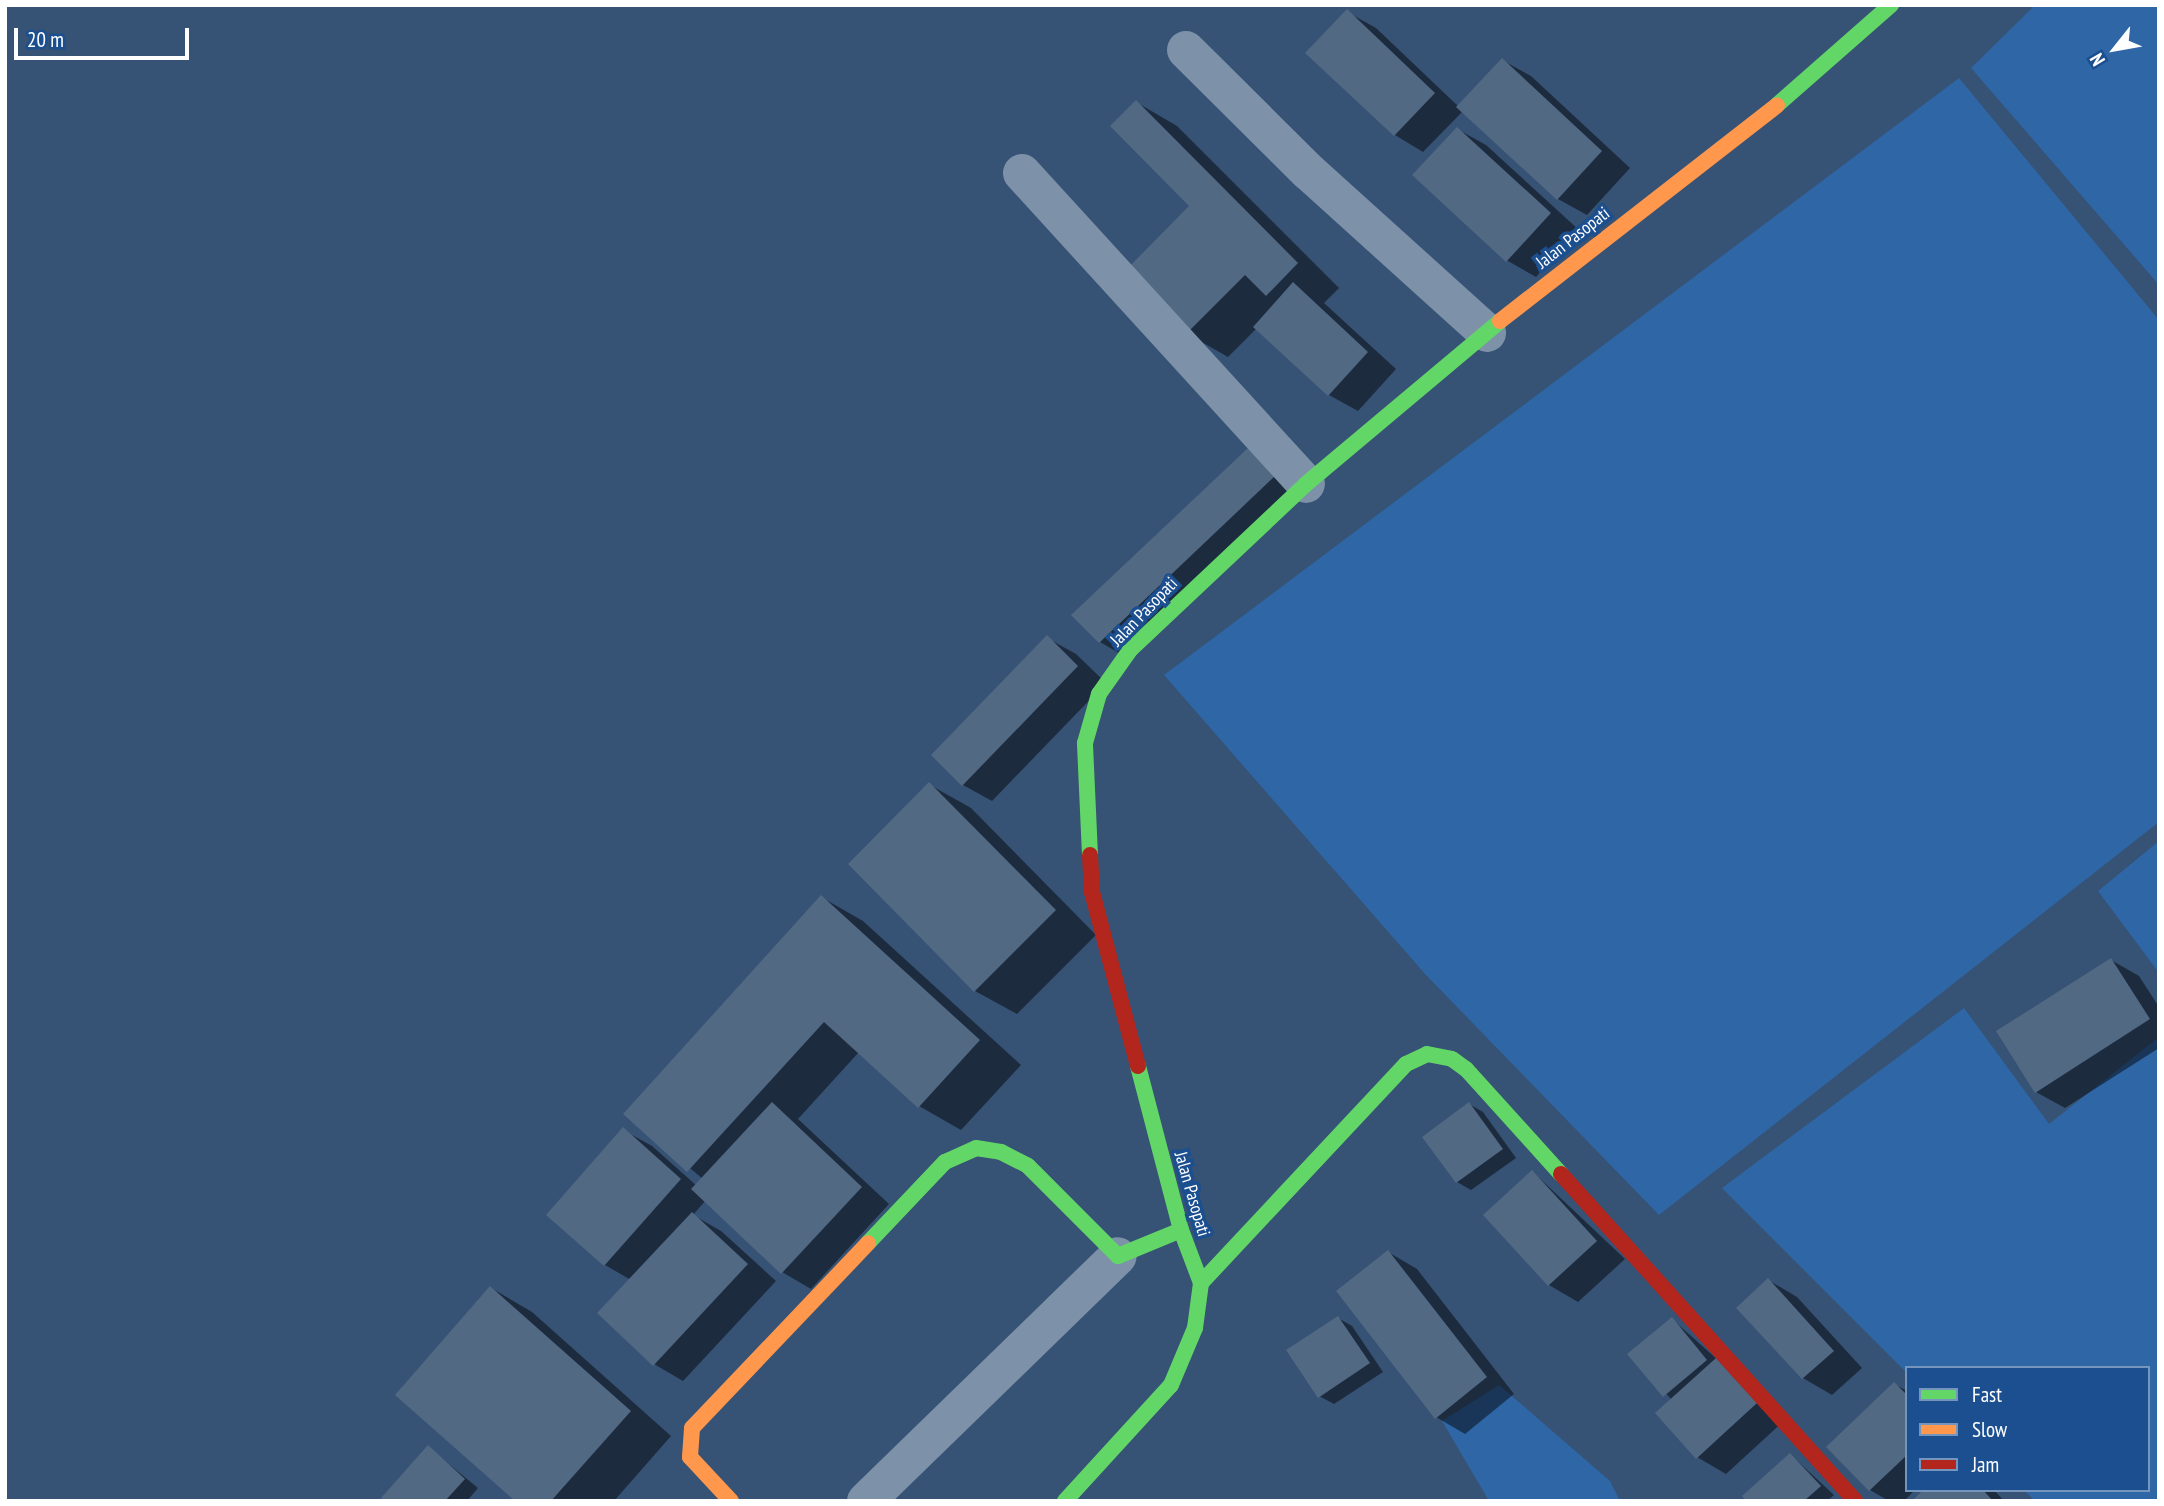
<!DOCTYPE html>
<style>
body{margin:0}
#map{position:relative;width:2164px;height:1506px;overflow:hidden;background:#365274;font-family:"PT Sans Narrow",sans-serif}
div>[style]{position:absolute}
.green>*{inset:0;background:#2f66a5}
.shadow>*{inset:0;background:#0007}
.building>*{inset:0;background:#526984}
.street>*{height:38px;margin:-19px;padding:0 19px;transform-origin:19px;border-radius:19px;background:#7d92a8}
.fast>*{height:16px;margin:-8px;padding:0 8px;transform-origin:8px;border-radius:8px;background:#63d668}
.slow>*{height:16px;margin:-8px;padding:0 8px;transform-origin:8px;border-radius:8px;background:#ff974d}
.jam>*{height:16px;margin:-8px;padding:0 8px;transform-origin:8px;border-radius:8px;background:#b3261e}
span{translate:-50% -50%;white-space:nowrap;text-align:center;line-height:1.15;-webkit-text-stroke:7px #1b4f8f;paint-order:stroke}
.street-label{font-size:18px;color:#fff}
.frame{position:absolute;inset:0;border:7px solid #fff;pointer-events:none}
.legend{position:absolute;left:1905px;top:1366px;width:245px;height:126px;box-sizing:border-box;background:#1b4f8f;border:2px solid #7695bc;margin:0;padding:9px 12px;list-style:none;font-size:21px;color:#fff}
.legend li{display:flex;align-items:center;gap:14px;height:35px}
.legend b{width:35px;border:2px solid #7695bc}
.north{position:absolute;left:2080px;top:14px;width:70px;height:70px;-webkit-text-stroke:5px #1b4f8f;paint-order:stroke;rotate:239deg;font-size:19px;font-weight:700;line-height:28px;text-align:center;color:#fff}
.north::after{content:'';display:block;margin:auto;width:24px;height:32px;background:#fff;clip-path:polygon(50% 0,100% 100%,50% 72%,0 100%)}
.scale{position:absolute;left:14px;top:28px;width:175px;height:32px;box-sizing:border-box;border:4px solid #fff;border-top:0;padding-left:9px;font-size:21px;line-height:24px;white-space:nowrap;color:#fff;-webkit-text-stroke:5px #1b4f8f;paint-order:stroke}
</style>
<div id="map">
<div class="green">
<div style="clip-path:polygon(2035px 5px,2159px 5px,2159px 285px,1971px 68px)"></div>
<div style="clip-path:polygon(1959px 78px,2159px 320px,2159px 822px,1659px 1215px,1425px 974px,1164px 675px)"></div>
<div style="clip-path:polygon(2159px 841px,2159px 973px,2098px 891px)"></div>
<div style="clip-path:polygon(1964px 1008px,2049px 1124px,2159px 1037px,2159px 1501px,2035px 1501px,2024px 1490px,2148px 1490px,2148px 1368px,1907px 1368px,1907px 1373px,1722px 1188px)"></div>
<div style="clip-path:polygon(1499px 1385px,1610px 1481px,1620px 1501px,1489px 1501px,1442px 1421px)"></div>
</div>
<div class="shadow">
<div style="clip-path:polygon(1347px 12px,1376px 28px,1459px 107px,1502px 60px,1531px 76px,1630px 168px,1587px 215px,1558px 199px,1463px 111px,1423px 152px,1395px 135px)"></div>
<div style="clip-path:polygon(1136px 102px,1177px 126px,1339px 288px,1324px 303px,1396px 369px,1358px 411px,1329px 395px,1257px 328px,1228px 357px,1186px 333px,1192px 206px)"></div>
<div style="clip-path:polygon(1457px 129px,1486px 145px,1579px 230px,1536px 277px,1508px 261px,1415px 175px)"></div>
<div style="clip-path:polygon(1248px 450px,1302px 493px,1129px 659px,1100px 642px)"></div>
<div style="clip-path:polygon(1047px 638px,1076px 654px,1106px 683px,992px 801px,963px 785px,933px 755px)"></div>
<div style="clip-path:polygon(930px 785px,971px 808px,1096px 935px,1017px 1014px,975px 991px)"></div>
<div style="clip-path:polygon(821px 897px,863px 921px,1021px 1065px,961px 1130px,919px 1106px,859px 1052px,798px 1119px,889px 1204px,811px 1289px,782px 1272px,706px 1200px,693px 1215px,721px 1231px,776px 1281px,683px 1381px,654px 1364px,631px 1280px,605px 1265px,623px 1130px,652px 1146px,697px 1186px,703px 1179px,625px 1114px)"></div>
<div style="clip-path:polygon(2111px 960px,2139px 976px,2159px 1007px,2159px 1048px,2065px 1108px,2036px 1092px)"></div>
<div style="clip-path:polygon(1469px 1104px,1483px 1112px,1516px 1158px,1471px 1190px,1457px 1182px)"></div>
<div style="clip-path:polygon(1533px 1172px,1625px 1259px,1578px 1302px,1549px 1285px,1485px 1215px)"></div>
<div style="clip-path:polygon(1388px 1252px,1417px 1269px,1514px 1394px,1465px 1434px,1436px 1417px)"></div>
<div style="clip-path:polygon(1768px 1280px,1797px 1297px,1862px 1368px,1832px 1395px,1803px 1378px)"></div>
<div style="clip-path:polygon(491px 1288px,532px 1312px,671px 1436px,614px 1501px,518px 1501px)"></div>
<div style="clip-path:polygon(1338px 1318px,1352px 1326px,1383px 1372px,1334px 1404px,1319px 1396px)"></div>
<div style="clip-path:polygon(1672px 1319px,1785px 1420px,1726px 1474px,1697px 1457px,1672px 1400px,1630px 1354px)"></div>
<div style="clip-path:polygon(1894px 1384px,1907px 1391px,1907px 1490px,1915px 1490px,1904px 1501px,1889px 1501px,1870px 1490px)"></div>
<div style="clip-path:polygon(428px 1447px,478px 1488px,467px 1501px,386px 1501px)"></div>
<div style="clip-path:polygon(1791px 1455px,1834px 1495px,1827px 1501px,1749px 1501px)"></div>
<div style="clip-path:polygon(1926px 1490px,1994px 1490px,2004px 1501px,1915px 1501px)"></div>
</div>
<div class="building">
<div style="clip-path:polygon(1347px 9px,1435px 93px,1394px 136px,1305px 53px)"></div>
<div style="clip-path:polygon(1502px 58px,1602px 151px,1557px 200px,1456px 107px)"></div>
<div style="clip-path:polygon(1136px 100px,1298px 263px,1266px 296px,1245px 275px,1185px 335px,1123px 273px,1189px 206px,1110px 126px)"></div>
<div style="clip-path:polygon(1457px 127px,1551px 213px,1506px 262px,1412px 175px)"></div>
<div style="clip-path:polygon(1293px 282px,1368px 352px,1328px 396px,1253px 327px)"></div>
<div style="clip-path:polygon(1248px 448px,1275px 476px,1099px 643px,1071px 615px)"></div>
<div style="clip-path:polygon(1047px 635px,1078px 666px,962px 786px,931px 755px)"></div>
<div style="clip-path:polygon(929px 782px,1056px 910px,974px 992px,848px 864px)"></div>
<div style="clip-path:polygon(821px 895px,980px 1040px,918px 1108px,824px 1022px,687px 1172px,623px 1114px)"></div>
<div style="clip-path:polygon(2111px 958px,2150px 1019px,2035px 1093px,1996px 1031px)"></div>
<div style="clip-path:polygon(772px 1102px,862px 1187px,781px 1274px,691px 1189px)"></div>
<div style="clip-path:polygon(1469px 1102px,1503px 1149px,1456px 1183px,1422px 1137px)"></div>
<div style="clip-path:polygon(623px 1127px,681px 1179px,604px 1266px,546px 1215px)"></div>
<div style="clip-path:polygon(1532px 1170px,1597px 1241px,1548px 1286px,1483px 1215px)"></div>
<div style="clip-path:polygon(692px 1212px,748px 1264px,653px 1366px,597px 1313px)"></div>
<div style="clip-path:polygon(1388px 1250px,1487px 1377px,1435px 1419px,1336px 1291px)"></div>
<div style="clip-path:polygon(1768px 1278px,1834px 1351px,1802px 1379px,1736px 1308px)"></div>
<div style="clip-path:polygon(490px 1286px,631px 1411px,551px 1501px,515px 1501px,395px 1395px)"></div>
<div style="clip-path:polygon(1338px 1316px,1370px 1363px,1318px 1398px,1286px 1350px)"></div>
<div style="clip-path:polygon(1672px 1317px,1707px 1360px,1663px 1397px,1627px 1354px)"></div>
<div style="clip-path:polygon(1716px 1358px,1757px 1403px,1696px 1459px,1655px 1413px)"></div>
<div style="clip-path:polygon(1894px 1382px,1907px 1395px,1907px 1455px,1869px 1491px,1826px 1447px)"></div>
<div style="clip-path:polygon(428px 1445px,465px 1479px,445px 1501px,384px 1501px,381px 1498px)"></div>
<div style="clip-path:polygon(1790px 1453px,1821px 1486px,1804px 1501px,1746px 1501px,1742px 1496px)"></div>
<div style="clip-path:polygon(1923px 1490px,1983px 1490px,1993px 1501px,1912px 1501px)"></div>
</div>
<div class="street">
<div style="left:1186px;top:50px;width:173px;rotate:44.8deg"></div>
<div style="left:1309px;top:172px;width:240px;rotate:42.1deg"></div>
<div style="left:1022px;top:173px;width:421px;rotate:47.6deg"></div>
<div style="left:866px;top:1501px;width:351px;rotate:-44.2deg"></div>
</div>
<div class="fast">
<div style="left:1777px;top:105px;width:152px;rotate:-41.3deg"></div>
<div style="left:1090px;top:855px;width:112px;rotate:-92.6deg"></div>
<div style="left:1085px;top:743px;width:51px;rotate:-74.1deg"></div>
<div style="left:1099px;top:694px;width:54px;rotate:-54.8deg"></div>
<div style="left:1130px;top:650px;width:242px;rotate:-43.3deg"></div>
<div style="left:1306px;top:484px;width:253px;rotate:-40deg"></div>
<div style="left:868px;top:1243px;width:112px;rotate:-46.5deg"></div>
<div style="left:945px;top:1162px;width:34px;rotate:-24deg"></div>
<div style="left:976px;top:1148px;width:25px;rotate:9deg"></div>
<div style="left:1001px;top:1152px;width:30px;rotate:27deg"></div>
<div style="left:1028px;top:1166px;width:127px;rotate:45deg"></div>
<div style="left:1118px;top:1256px;width:68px;rotate:-22.4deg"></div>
<div style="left:1201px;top:1283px;width:300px;rotate:-46.9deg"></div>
<div style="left:1406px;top:1064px;width:23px;rotate:-25deg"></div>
<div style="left:1427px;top:1054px;width:25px;rotate:11deg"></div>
<div style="left:1452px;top:1059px;width:17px;rotate:36deg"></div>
<div style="left:1466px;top:1069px;width:142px;rotate:47.9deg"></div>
<div style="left:1065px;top:1501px;width:157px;rotate:-47.6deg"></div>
<div style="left:1171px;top:1385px;width:62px;rotate:-67.2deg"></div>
<div style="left:1195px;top:1328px;width:45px;rotate:-82.4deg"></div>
<div style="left:1201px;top:1283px;width:57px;rotate:-110.7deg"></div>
<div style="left:1181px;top:1230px;width:170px;rotate:-104.7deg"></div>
</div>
<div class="slow">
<div style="left:1500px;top:321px;width:351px;rotate:-37.9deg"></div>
<div style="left:731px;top:1501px;width:60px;rotate:-133deg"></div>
<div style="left:690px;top:1457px;width:29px;rotate:-86deg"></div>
<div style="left:692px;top:1428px;width:255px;rotate:-46.4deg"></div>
</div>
<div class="jam">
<div style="left:1090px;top:855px;width:37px;rotate:87deg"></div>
<div style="left:1092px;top:892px;width:180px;rotate:75.2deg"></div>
<div style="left:1561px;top:1174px;width:440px;rotate:48deg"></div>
</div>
<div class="street-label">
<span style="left:1573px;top:238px;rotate:-38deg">Jalan Pasopati</span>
<span style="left:1144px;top:612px;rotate:-46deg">Jalan Pasopati</span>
<span style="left:1192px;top:1194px;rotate:74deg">Jalan Pasopati</span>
</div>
<div class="frame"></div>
<ul class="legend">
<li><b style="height:9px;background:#63d668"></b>Fast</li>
<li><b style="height:9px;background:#ff974d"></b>Slow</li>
<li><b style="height:9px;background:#b3261e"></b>Jam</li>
</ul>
<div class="north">N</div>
<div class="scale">20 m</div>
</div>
